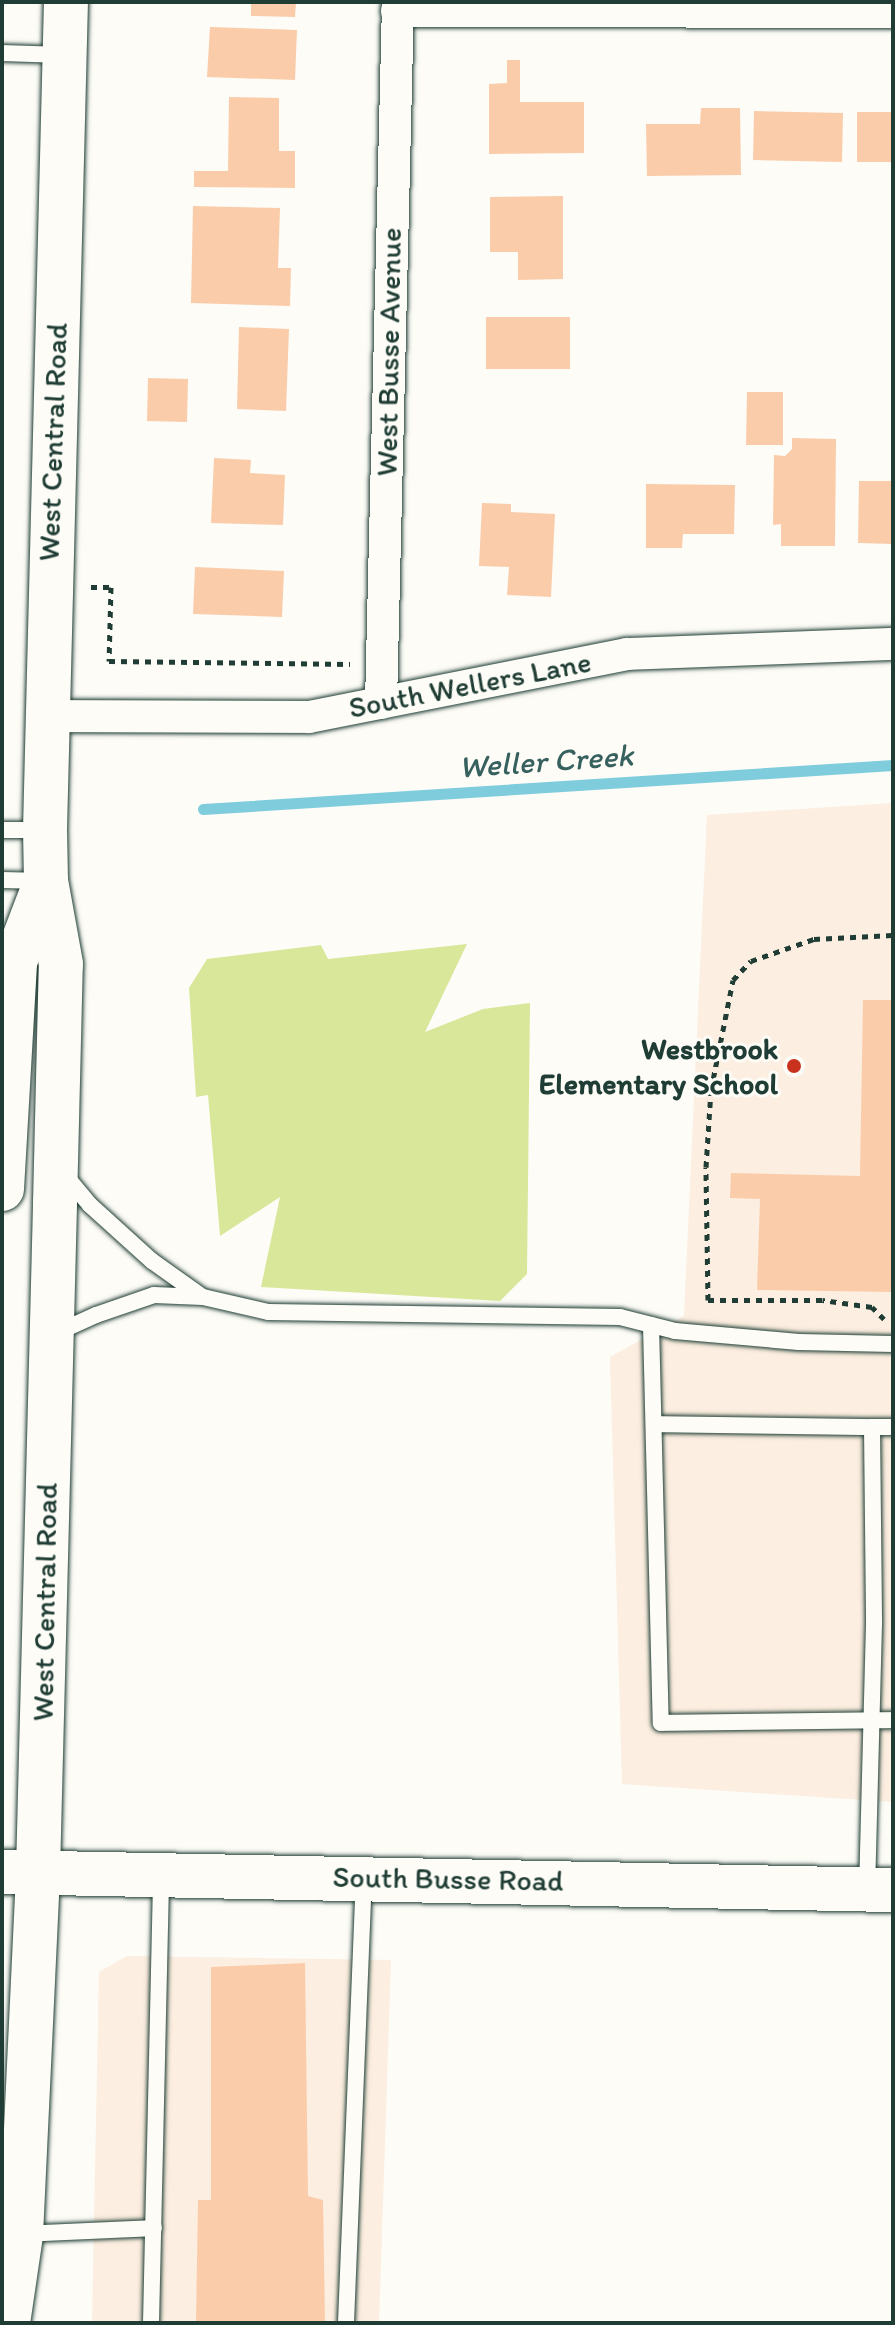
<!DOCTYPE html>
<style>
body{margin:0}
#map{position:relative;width:895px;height:2325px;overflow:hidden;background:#fdfcf7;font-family:Itim,sans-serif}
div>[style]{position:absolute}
.built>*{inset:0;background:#fceee0}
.green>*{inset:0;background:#d9e79a}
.stream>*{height:11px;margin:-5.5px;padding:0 5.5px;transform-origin:5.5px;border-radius:5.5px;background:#7fccdd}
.building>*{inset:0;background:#fbccaa}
.path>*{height:5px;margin-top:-2.5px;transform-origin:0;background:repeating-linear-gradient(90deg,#1f3d34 0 6px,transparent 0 12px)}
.roads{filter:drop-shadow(0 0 2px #1f3d34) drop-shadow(0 0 2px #1f3d34)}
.service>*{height:16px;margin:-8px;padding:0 8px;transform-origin:8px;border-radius:8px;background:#fdfcf7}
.minor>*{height:32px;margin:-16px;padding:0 16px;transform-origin:16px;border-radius:16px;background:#fdfcf7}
.secondary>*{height:44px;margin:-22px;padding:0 22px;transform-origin:22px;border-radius:22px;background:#fdfcf7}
.dots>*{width:22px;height:22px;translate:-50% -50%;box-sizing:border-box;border:4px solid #fdfcf7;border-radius:50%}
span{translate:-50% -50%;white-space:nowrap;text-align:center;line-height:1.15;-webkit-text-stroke:6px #fdfcf7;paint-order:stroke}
.street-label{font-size:30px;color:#1f3d34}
.poi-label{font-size:30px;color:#1f3d34;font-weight:700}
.right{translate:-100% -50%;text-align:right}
.water-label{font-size:32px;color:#37615e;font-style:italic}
.frame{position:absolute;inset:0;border:4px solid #1f3d34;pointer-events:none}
</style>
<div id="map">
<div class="built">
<div style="clip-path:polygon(893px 803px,893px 1802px,622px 1784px,610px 1357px,684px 1316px,707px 815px)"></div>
<div style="clip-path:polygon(127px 1956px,391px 1960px,379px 2323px,92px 2323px,99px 1972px)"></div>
</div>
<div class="green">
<div style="clip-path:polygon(467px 944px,425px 1032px,483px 1009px,530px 1003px,527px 1274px,500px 1301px,261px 1287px,280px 1197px,220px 1236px,208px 1095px,196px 1097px,189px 988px,207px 959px,321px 945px,328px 959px)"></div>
</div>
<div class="stream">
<div style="left:203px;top:809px;width:691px;rotate:-3.65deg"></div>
</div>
<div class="building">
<div style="clip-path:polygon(251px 2px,296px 2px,295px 17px,251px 16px)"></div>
<div style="clip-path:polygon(210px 27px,297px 30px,295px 80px,207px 77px)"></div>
<div style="clip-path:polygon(507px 60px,520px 60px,520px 102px,584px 102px,584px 153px,489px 154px,489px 84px,507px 83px)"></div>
<div style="clip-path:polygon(229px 97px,279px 98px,279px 151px,295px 151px,295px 188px,194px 187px,194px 171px,228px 171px)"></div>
<div style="clip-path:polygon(701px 108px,740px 108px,741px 175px,647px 176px,646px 124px,700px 124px)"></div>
<div style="clip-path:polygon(754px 111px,843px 113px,842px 162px,753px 160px)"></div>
<div style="clip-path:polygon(857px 112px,893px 112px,893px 162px,857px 162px)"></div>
<div style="clip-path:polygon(563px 196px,563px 279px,518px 280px,518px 252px,490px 252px,490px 197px)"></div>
<div style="clip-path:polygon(193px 206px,280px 208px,278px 268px,291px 268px,290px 306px,191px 303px)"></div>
<div style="clip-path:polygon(486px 317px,570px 317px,570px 369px,486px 369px)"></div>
<div style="clip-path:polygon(239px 327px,289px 329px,286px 411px,237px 409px)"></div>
<div style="clip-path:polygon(148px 378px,188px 379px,187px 422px,147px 421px)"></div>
<div style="clip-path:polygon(747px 392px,783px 392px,783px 445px,746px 445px)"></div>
<div style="clip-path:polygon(792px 438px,836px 439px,835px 546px,781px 546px,781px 524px,773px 525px,774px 455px,785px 456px,792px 449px)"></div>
<div style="clip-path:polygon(214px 458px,251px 460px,250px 473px,285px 475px,283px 525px,211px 523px)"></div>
<div style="clip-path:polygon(859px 481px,893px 481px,893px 544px,858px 543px)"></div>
<div style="clip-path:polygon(646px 484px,735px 485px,734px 534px,683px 534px,682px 548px,646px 548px)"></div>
<div style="clip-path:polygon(482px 503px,511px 504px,511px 512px,555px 514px,551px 597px,507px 595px,509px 567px,479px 566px)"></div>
<div style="clip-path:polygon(195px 567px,284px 571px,282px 617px,193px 614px)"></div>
<div style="clip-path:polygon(863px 1000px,893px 1000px,893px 1292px,757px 1290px,760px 1199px,730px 1198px,731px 1173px,860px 1176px)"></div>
<div style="clip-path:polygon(305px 1963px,308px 2196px,323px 2200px,325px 2322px,196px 2323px,198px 2200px,211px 2200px,211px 1967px)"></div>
</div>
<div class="path">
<div style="left:91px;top:587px;width:20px"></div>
<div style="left:111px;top:587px;width:74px;rotate:91.5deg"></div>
<div style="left:109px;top:661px;width:241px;rotate:0.7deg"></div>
<div style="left:884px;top:1319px;width:17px;rotate:-135deg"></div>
<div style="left:872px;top:1307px;width:50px;rotate:-172deg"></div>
<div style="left:822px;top:1300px;width:114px;rotate:180deg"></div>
<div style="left:708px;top:1300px;width:133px;rotate:-90.9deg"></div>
<div style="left:706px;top:1167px;width:77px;rotate:-86.3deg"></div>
<div style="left:711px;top:1090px;width:112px;rotate:-78.7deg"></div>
<div style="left:733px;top:980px;width:26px;rotate:-47deg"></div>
<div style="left:751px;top:961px;width:67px;rotate:-19.2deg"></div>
<div style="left:814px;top:939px;width:79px;rotate:-2.9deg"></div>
</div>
<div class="roads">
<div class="service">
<div style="left:2px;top:53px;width:61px;rotate:1.9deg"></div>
<div style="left:2px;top:830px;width:41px"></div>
<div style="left:2px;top:880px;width:42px;rotate:1.4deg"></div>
<div style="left:64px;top:1174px;width:40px;rotate:50deg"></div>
<div style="left:90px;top:1205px;width:84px;rotate:42.1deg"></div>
<div style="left:152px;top:1261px;width:60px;rotate:35.5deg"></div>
<div style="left:651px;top:1325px;width:398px;rotate:88.6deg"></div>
<div style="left:661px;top:1723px;width:232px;rotate:-0.7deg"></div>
<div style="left:54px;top:1334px;width:46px;rotate:-24.3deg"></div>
<div style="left:96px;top:1315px;width:61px;rotate:-19deg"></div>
<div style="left:154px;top:1295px;width:49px;rotate:2.3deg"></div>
<div style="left:203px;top:1297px;width:67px;rotate:13deg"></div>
<div style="left:268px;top:1312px;width:352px;rotate:0.8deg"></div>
<div style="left:620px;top:1317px;width:57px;rotate:14.3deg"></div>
<div style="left:675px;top:1331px;width:124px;rotate:5.1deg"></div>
<div style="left:799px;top:1342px;width:94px;rotate:1.2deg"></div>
<div style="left:654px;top:1424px;width:218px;rotate:0.8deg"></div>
<div style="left:872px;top:1427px;width:197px;rotate:89.4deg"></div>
<div style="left:874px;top:1624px;width:264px;rotate:91.5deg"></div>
<div style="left:872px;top:1427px;width:21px"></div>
<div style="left:23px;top:2234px;width:131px;rotate:-2.6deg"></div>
<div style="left:151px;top:2323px;width:446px;rotate:-88.7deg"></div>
<div style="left:346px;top:2323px;width:442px;rotate:-87.7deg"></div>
</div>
<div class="minor">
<div style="left:397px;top:11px;width:496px;rotate:0.1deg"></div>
<div style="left:381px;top:703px;width:701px;rotate:-88.61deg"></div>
<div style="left:47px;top:716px;width:262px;rotate:0.2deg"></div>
<div style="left:309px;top:717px;width:324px;rotate:-11.2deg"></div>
<div style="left:627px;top:654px;width:266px;rotate:-2.2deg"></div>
</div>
<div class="secondary">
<div style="left:2px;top:1189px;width:227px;rotate:-86.7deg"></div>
<div style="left:15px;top:962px;width:87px;rotate:-69.1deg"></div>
<div style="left:2px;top:1872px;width:891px;rotate:1.16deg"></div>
<div style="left:8px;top:2323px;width:89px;rotate:-81.6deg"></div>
<div style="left:21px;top:2235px;width:363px;rotate:-87.3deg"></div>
<div style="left:38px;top:1872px;width:669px;rotate:-88.54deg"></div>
<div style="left:55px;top:1203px;width:239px;rotate:-88.6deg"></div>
<div style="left:61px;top:964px;width:84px;rotate:-100.2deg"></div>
<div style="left:46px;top:881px;width:51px;rotate:-91.1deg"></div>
<div style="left:45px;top:830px;width:828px;rotate:-88.55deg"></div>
</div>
</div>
<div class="dots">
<div style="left:794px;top:1066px;background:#c8321e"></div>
</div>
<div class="street-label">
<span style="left:389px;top:352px;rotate:-89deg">West Busse Avenue</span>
<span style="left:53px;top:442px;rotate:-88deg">West Central Road</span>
<span style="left:470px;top:685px;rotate:-11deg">South Wellers Lane</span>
<span style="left:45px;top:1602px;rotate:-89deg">West Central Road</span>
<span style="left:448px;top:1879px;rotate:1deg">South Busse Road</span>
</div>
<div class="poi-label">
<span class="right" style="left:778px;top:1066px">Westbrook<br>Elementary School</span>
</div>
<div class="water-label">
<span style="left:546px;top:761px;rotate:-4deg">Weller Creek</span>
</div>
<div class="frame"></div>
</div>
